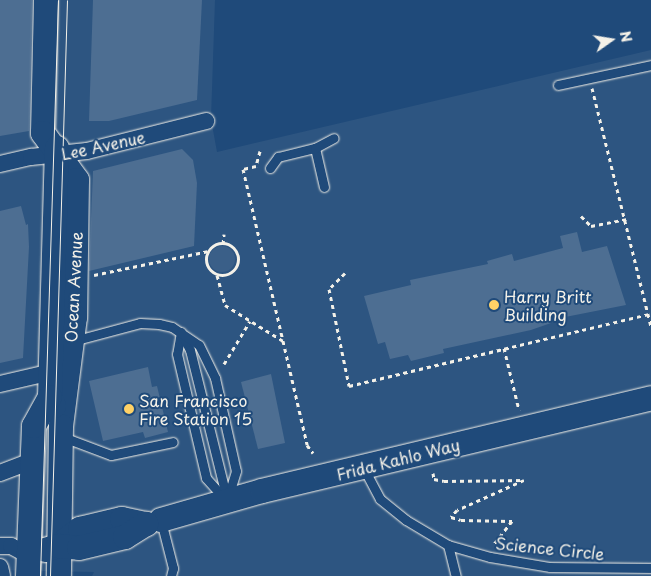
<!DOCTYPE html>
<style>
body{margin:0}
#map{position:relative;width:651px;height:576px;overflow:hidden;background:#1f4a7a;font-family:"Playpen Sans",sans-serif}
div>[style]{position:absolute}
.built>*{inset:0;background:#2d5581}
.green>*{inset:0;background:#3a5f88}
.round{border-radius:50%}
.building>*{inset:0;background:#4d6e92}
.path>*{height:3px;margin-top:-1.5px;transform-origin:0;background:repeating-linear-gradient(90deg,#f4f1e8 0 4px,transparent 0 8px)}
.path>.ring{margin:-1.5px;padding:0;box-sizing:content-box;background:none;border:3px solid #f4f1e8;border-radius:50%}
.roads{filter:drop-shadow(0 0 1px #f4f1e8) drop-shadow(0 0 1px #f4f1e8)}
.lane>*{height:9px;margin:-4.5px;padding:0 4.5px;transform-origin:4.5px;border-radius:4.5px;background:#1f4a7a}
.street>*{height:16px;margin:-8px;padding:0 8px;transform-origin:8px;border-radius:8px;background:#1f4a7a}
.secondary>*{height:24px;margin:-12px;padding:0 12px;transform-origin:12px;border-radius:12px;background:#1f4a7a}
.tram>*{height:1px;margin:-0.5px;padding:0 0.5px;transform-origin:0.5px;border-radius:0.5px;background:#f4f1e8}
.dots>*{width:14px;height:14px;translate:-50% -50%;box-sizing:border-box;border:2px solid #1f4a7a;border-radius:50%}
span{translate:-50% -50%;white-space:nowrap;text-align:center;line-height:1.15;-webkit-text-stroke:4px #1f4a7a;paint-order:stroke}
.street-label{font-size:16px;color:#f4f1e8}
.poi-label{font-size:16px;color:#f4f1e8}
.left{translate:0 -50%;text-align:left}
.north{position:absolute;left:586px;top:15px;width:50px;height:50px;-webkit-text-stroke:4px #1f4a7a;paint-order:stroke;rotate:77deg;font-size:14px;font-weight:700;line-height:20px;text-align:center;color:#f4f1e8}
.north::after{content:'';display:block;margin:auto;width:18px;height:22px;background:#f4f1e8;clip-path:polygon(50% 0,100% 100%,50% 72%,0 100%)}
</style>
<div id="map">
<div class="built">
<div style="clip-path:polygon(0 0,215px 0,211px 119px,217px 152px,651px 50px,651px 576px,92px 576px,94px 572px,0 570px)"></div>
</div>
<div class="green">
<div class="round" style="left:209px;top:246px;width:26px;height:26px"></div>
</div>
<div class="building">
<div style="clip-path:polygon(0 0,32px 0,29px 131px,0 136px)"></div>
<div style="clip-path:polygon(93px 0,202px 0,197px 100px,109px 121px,89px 121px)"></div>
<div style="clip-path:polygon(182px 149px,193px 160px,197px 183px,194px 246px,89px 271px,93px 171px)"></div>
<div style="clip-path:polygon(21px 206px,26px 225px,28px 224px,29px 247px,23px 358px,0 363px,0 211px)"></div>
<div style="clip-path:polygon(577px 232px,582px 252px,607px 246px,626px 305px,550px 320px,551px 323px,531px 330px,443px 349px,444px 353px,411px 361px,408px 355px,390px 359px,385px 342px,378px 344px,364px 296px,411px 285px,410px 280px,488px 264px,487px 261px,512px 254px,514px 261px,563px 248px,560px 236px)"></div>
<div style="clip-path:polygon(148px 367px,152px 387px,157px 386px,168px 432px,145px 438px,143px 432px,103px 441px,89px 381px)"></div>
<div style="clip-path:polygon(271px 374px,285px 443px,258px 449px,241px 382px)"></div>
</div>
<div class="path">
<div style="left:592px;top:88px;width:246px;rotate:76.1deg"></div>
<div style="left:260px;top:151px;width:16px;rotate:105deg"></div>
<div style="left:256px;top:166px;width:13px;rotate:167deg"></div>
<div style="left:243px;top:169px;width:283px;rotate:76.9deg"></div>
<div style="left:307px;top:445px;width:10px;rotate:53deg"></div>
<div style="left:581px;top:216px;width:14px;rotate:45deg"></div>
<div style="left:591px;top:226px;width:36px;rotate:-11deg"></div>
<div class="ring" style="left:206px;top:243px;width:29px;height:29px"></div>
<div style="left:223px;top:244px;width:10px;rotate:-84deg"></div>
<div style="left:345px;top:273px;width:23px;rotate:135deg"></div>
<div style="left:329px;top:289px;width:99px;rotate:78.3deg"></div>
<div style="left:349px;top:386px;width:308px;rotate:-13.5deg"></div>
<div style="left:94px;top:275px;width:117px;rotate:-11.8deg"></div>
<div style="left:217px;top:275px;width:31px;rotate:75deg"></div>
<div style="left:225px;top:305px;width:68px;rotate:31.8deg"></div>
<div style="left:504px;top:348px;width:64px;rotate:76.4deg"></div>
<div style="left:224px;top:364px;width:50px;rotate:-58.8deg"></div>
<div style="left:433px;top:473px;width:6px;rotate:81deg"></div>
<div style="left:434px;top:479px;width:10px;rotate:11deg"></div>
<div style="left:444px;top:481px;width:80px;rotate:-0.7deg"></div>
<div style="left:524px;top:480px;width:73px;rotate:155.9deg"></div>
<div style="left:457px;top:510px;width:9px;rotate:131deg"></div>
<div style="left:451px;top:517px;width:10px;rotate:17deg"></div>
<div style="left:461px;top:520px;width:51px;rotate:1.1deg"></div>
<div style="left:512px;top:521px;width:31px;rotate:128deg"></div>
</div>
<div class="roads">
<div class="lane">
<div style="left:558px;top:85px;width:95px;rotate:-12.1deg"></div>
<div style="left:315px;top:148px;width:40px;rotate:77deg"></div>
<div style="left:270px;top:168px;width:14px;rotate:-54deg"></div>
<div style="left:278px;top:157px;width:38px;rotate:-14deg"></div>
<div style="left:315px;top:148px;width:21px;rotate:-28deg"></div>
<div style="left:181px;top:332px;width:22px;rotate:100deg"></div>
<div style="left:177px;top:354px;width:127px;rotate:76.8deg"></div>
<div style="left:206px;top:478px;width:28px;rotate:48deg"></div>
<div style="left:182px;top:335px;width:17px;rotate:62deg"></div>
<div style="left:190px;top:350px;width:154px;rotate:76.1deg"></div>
<div style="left:73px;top:341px;width:69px;rotate:-15deg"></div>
<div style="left:140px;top:323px;width:19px;rotate:3deg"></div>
<div style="left:159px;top:324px;width:13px;rotate:13deg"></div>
<div style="left:172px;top:327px;width:32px;rotate:34deg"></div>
<div style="left:199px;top:345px;width:37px;rotate:64deg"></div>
<div style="left:215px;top:378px;width:95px;rotate:77.3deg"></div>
<div style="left:236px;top:471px;width:28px;rotate:107deg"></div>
<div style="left:63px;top:437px;width:51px;rotate:20.6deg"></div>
<div style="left:111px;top:455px;width:63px;rotate:-11.8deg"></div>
<div style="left:363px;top:467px;width:36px;rotate:62deg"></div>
<div style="left:380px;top:499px;width:33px;rotate:39deg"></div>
<div style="left:406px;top:520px;width:49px;rotate:30.8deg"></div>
<div style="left:448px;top:545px;width:32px;rotate:76deg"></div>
<div style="left:161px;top:521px;width:49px;rotate:75.7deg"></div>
<div style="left:173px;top:568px;width:8px;rotate:104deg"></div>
<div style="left:448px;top:545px;width:44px;rotate:15.9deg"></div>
<div style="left:490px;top:557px;width:61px;rotate:9.5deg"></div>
<div style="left:550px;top:567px;width:101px;rotate:0.6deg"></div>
</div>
<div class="street">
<div style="left:0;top:164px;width:32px;rotate:-13deg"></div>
<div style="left:31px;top:157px;width:56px;rotate:-6.1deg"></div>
<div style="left:87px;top:151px;width:123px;rotate:-14.1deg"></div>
<div style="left:0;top:384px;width:53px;rotate:-13deg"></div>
<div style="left:0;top:473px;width:33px;rotate:-21deg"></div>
<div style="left:0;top:546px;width:11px"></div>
<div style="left:11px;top:546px;width:19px;rotate:28deg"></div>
<div style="left:0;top:567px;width:9px;rotate:77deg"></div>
</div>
<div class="secondary">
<div style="left:46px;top:0;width:133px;rotate:91.3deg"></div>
<div style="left:43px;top:133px;width:58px;rotate:54.1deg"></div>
<div style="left:77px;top:180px;width:137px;rotate:90.8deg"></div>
<div style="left:75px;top:317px;width:110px;rotate:97.3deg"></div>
<div style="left:61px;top:426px;width:150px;rotate:90.8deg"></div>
<div style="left:54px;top:406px;width:10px;rotate:-114deg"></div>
<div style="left:50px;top:397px;width:249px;rotate:-88.4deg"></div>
<div style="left:161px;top:520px;width:105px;rotate:-16deg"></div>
<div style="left:262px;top:491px;width:400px;rotate:-13.4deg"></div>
<div style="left:58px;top:546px;width:28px;rotate:-38deg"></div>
<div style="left:80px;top:529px;width:43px;rotate:-13.4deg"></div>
<div style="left:122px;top:519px;width:25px;rotate:12deg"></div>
<div style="left:45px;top:550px;width:14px;rotate:-17deg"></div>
<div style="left:58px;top:546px;width:21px;rotate:5deg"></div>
<div style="left:79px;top:548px;width:47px;rotate:-13.4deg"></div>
<div style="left:125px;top:537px;width:25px;rotate:-32deg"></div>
<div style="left:28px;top:576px;width:150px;rotate:-87.7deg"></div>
<div style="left:34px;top:426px;width:33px;rotate:-61deg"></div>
</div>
</div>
<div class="tram">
<div style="left:40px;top:576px;width:576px;rotate:-88.21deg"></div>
<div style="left:50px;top:576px;width:576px;rotate:-88.31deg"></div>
</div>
<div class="dots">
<div style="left:494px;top:305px;background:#ffd166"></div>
<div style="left:129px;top:409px;background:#ffd166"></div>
</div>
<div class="street-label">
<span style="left:103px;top:145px;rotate:-12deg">Lee Avenue</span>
<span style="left:73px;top:287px;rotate:-87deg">Ocean Avenue</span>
<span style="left:398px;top:459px;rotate:-14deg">Frida Kahlo Way</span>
<span style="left:550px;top:548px;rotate:6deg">Science Circle</span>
</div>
<div class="poi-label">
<span class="left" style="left:504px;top:305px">Harry Britt<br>Building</span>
<span class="left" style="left:139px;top:409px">San Francisco<br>Fire Station 15</span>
</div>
<div class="north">N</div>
</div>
